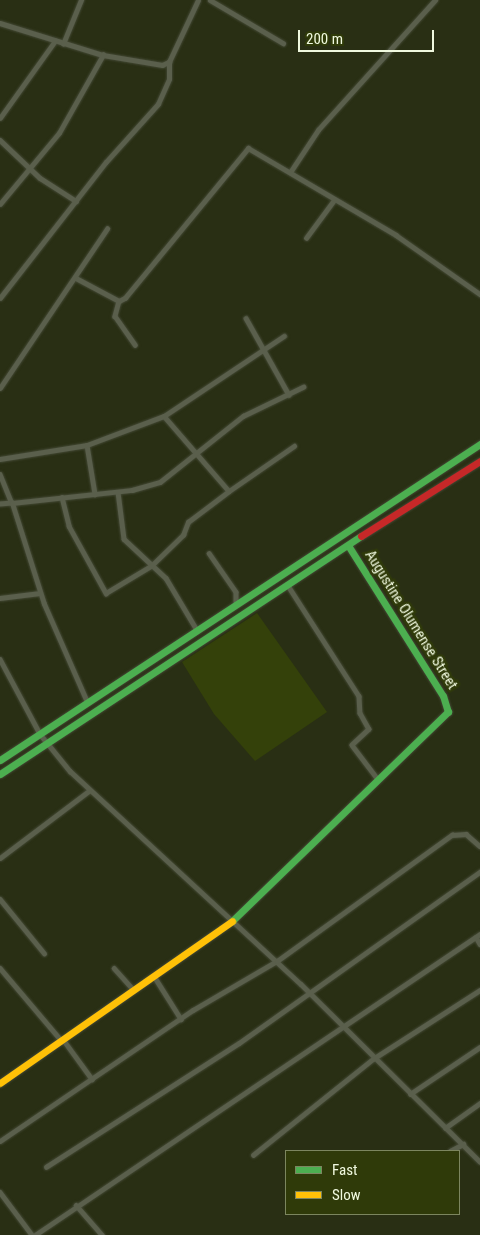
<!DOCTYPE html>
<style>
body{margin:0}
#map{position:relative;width:480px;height:1235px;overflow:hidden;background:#292f14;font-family:"Roboto Condensed",sans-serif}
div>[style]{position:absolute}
.built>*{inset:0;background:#34410a}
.roads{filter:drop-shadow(0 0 1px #434834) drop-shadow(0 0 1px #434834)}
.street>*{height:4.5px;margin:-2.25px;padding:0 2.25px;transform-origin:2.25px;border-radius:2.25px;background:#5a5f4c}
.fast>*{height:7px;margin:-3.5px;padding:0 3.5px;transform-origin:3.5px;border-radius:3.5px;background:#4caf50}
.slow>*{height:7px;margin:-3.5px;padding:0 3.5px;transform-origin:3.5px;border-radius:3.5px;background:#ffc107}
.jam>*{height:7px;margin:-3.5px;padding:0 3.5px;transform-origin:3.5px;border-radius:3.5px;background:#c62828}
span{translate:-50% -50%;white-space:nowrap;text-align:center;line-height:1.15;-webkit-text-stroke:5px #2f3a09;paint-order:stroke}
.street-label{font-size:15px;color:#f0f9df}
.legend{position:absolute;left:285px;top:1150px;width:175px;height:65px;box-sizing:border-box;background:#2f3a09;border:1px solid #7c865f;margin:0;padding:6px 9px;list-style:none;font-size:15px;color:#f0f9df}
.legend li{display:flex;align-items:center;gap:10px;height:25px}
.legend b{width:25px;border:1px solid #7c865f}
.scale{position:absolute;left:298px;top:30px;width:136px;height:22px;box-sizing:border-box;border:2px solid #f0f9df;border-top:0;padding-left:6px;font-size:15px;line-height:18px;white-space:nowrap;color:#f0f9df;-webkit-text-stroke:4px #2f3a09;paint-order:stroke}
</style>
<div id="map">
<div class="built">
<div style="clip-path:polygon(257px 613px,327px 712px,255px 761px,214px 714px,182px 662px)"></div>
</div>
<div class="roads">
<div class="street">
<div style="left:210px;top:0;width:85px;rotate:30.5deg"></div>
<div style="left:0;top:23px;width:108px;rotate:17.3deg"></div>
<div style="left:103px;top:55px;width:60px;rotate:9.6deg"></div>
<div style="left:162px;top:65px;width:8px;rotate:-23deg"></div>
<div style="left:169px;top:62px;width:68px;rotate:-64.9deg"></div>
<div style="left:63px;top:44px;width:48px;rotate:-67.8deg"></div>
<div style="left:0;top:118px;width:95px;rotate:-54.5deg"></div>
<div style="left:0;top:140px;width:55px;rotate:43.5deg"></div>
<div style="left:40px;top:178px;width:43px;rotate:32.6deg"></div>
<div style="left:291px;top:171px;width:49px;rotate:-56.6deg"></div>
<div style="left:318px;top:130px;width:175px;rotate:-48deg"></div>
<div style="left:0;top:204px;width:92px;rotate:-50.3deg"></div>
<div style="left:59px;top:133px;width:90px;rotate:-60.6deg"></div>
<div style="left:306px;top:238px;width:47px;rotate:-53.6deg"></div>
<div style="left:76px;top:278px;width:49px;rotate:28.1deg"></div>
<div style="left:119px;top:301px;width:7px;rotate:-27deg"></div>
<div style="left:125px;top:298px;width:194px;rotate:-50.6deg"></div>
<div style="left:248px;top:148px;width:172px;rotate:30.4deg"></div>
<div style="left:396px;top:235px;width:103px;rotate:35.1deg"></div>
<div style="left:0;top:298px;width:172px;rotate:-52.1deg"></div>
<div style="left:106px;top:162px;width:78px;rotate:-48.1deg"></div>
<div style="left:158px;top:104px;width:27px;rotate:-66deg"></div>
<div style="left:169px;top:79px;width:17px;rotate:-90deg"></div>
<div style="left:119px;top:301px;width:16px;rotate:105deg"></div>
<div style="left:115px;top:316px;width:35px;rotate:55deg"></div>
<div style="left:246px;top:318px;width:88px;rotate:60.8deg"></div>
<div style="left:0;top:388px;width:192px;rotate:-56.1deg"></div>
<div style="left:164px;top:416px;width:99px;rotate:49.1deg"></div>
<div style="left:229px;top:491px;width:79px;rotate:-34.7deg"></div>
<div style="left:87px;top:445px;width:50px;rotate:80.7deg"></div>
<div style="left:0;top:459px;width:88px;rotate:-9.1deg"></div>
<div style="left:87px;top:445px;width:82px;rotate:-20.6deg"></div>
<div style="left:164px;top:416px;width:144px;rotate:-33.7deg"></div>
<div style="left:0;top:474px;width:31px;rotate:68deg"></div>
<div style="left:12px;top:503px;width:12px;rotate:175deg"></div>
<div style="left:118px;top:492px;width:47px;rotate:82.7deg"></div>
<div style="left:124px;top:539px;width:57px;rotate:42.9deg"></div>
<div style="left:166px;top:578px;width:61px;rotate:59.2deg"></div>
<div style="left:62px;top:497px;width:30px;rotate:76deg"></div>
<div style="left:69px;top:526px;width:77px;rotate:61.1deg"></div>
<div style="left:106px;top:593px;width:52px;rotate:-31deg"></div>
<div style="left:151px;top:566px;width:45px;rotate:-44.1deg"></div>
<div style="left:183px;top:535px;width:14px;rotate:-69deg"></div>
<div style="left:188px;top:522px;width:51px;rotate:-37.1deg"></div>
<div style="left:209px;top:553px;width:47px;rotate:55.3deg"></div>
<div style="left:236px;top:592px;width:13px;rotate:90deg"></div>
<div style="left:287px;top:584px;width:133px;rotate:57.3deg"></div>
<div style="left:359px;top:696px;width:17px;rotate:87deg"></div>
<div style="left:360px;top:713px;width:18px;rotate:61deg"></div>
<div style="left:369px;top:729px;width:23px;rotate:137deg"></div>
<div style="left:352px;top:745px;width:41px;rotate:52.9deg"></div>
<div style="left:0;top:598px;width:40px;rotate:-7.1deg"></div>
<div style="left:0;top:659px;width:85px;rotate:61.9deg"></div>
<div style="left:40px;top:734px;width:48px;rotate:51deg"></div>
<div style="left:70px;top:771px;width:314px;rotate:42.7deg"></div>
<div style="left:301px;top:984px;width:252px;rotate:44.8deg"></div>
<div style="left:87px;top:702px;width:107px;rotate:-113.7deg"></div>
<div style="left:44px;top:604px;width:106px;rotate:-107.6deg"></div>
<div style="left:12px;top:503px;width:121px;rotate:-6.2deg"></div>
<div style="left:132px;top:490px;width:29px;rotate:-16deg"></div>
<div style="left:160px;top:482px;width:106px;rotate:-38.5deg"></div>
<div style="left:243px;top:416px;width:67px;rotate:-25.8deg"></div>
<div style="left:0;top:858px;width:111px;rotate:-37deg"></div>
<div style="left:0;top:899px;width:70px;rotate:50.8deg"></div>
<div style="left:476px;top:937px;width:8px;rotate:60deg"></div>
<div style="left:0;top:968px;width:96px;rotate:49.7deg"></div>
<div style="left:114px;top:968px;width:30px;rotate:48deg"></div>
<div style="left:154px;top:976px;width:51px;rotate:57.9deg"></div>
<div style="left:65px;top:1042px;width:46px;rotate:53.9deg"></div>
<div style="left:410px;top:1094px;width:84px;rotate:-33.9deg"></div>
<div style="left:445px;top:1128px;width:43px;rotate:-35.5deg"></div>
<div style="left:0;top:1141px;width:233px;rotate:-34.2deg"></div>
<div style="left:193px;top:1010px;width:97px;rotate:-30.3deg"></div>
<div style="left:277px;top:961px;width:216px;rotate:-35.8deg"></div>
<div style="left:452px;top:835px;width:14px;rotate:-4deg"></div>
<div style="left:466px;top:834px;width:18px;rotate:41deg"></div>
<div style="left:450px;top:1151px;width:15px;rotate:-28deg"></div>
<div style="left:253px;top:1155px;width:154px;rotate:-38.7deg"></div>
<div style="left:373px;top:1059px;width:127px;rotate:-32.8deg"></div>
<div style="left:46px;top:1167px;width:229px;rotate:-32.7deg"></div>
<div style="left:239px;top:1043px;width:296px;rotate:-35.4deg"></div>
<div style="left:0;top:1192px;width:54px;rotate:53.3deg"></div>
<div style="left:76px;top:1205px;width:40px;rotate:49deg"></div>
<div style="left:35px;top:1235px;width:537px;rotate:-34.07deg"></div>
</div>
<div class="fast">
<div style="left:0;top:760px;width:575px;rotate:-33.36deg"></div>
<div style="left:0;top:774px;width:432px;rotate:-33.4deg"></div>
<div style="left:232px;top:921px;width:301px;rotate:-44.1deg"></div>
<div style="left:448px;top:712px;width:17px;rotate:-107deg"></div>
<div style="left:443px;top:696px;width:176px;rotate:-122.2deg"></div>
</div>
<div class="slow">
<div style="left:0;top:1083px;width:283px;rotate:-34.9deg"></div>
</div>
<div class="jam">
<div style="left:361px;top:536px;width:141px;rotate:-32.2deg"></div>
</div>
</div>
<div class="street-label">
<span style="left:411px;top:620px;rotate:58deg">Augustine Olumense Street</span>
</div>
<ul class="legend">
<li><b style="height:6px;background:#4caf50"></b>Fast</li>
<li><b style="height:6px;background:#ffc107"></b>Slow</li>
</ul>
<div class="scale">200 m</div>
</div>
